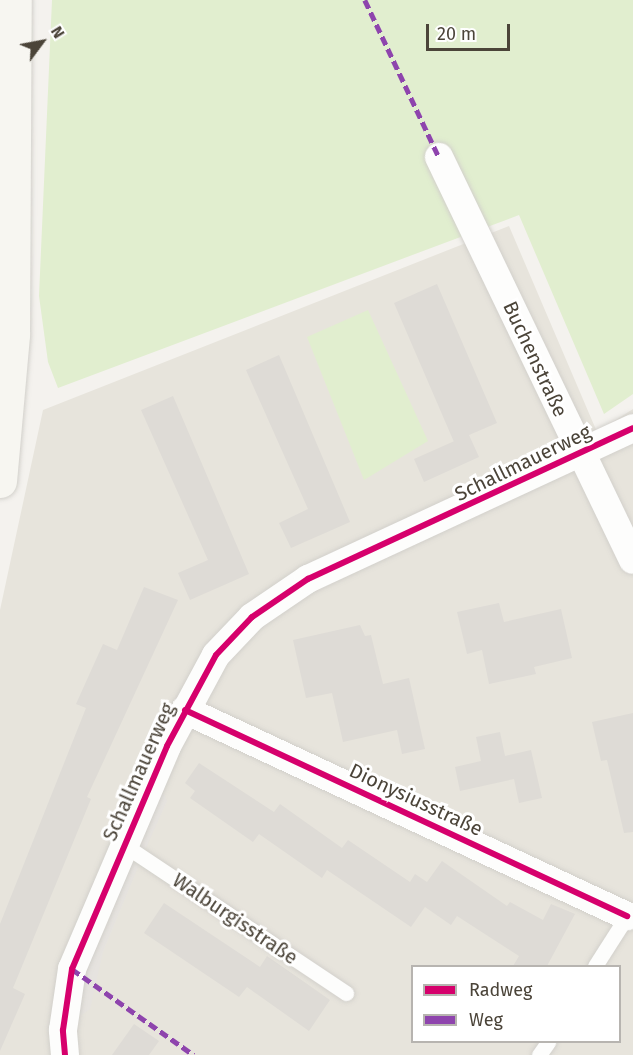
<!DOCTYPE html>
<meta charset="utf-8">
<style>
body{margin:0}
#map{position:relative;width:633px;height:1055px;overflow:hidden;background:#f4f2ee;font-family:"Fira Sans",sans-serif}
div>[style]{position:absolute}
.residential>*{inset:0;background:#e7e4dc}
.green>*{inset:0;background:#e1eecf}
.parking>*{inset:0;background:#e6e3df}
.building>*{inset:0;background:#dedbd6}
.roads{filter:drop-shadow(0 0 2px #d2d0cb) drop-shadow(0 0 2px #d2d0cb)}
.lane>*{height:15px;margin:-7.5px;padding:0 7.5px;transform-origin:7.5px;border-radius:7.5px;background:#fdfdfc}
.street>*{height:28px;margin:-14px;padding:0 14px;transform-origin:14px;border-radius:14px;background:#fdfdfc}
.secondary>*{height:33px;margin:-16.5px;padding:0 16.5px;transform-origin:16.5px;border-radius:16.5px;background:#f7f6f1}
.quiet>*{height:4.5px;margin-top:-2.25px;transform-origin:0;background:repeating-linear-gradient(90deg,#8e44ad 0 9px,transparent 0 13.5px)}
.cycleway>*{height:6px;margin:-3px;padding:0 3px;transform-origin:3px;border-radius:3px;background:#d6006c}
span{translate:-50% -50%;white-space:nowrap;text-align:center;line-height:1.15;-webkit-text-stroke:6px #fff;paint-order:stroke}
.street-label{font-size:20px;color:#4b4439}
.legend{position:absolute;left:411px;top:965px;width:210px;height:78px;box-sizing:border-box;background:#fff;border:2px solid #b7b4b0;margin:0;padding:8px 10px;list-style:none;font-size:18px;color:#4b4439}
.legend li{display:flex;align-items:center;gap:12px;height:30px}
.legend b{width:30px;border:2px solid #b7b4b0}
.north{position:absolute;left:12px;top:12px;width:60px;height:60px;-webkit-text-stroke:4px #fff;paint-order:stroke;rotate:58deg;font-size:16px;font-weight:700;line-height:24px;text-align:center;color:#4b4439}
.north::after{content:'';display:block;margin:auto;width:21px;height:27px;background:#4b4439;clip-path:polygon(50% 0,100% 100%,50% 72%,0 100%)}
.scale{position:absolute;left:426px;top:24px;width:84px;height:27px;box-sizing:border-box;border:3px solid #4b4439;border-top:0;padding-left:8px;font-size:18px;line-height:21px;white-space:nowrap;color:#4b4439;-webkit-text-stroke:4px #fff;paint-order:stroke}
</style>
<div id="map">
<div class="residential">
<div style="clip-path:polygon(evenodd,509px 226px,597px 432px,633px 409px,633px 1055px,0 1055px,0 610px,43px 410px,509px 226px,412px 966px,620px 966px,620px 1042px,412px 1042px,412px 966px)"></div>
</div>
<div class="green">
<div style="clip-path:polygon(52px 0,633px 0,633px 394px,604px 414px,519px 215px,58px 388px,48px 362px,39px 296px)"></div>
<div style="clip-path:polygon(368px 310px,428px 441px,364px 480px,307px 337px)"></div>
</div>
<div class="parking">
<div style="clip-path:polygon(161px 788px,167px 801px,145px 850px,136px 846px)"></div>
<div style="clip-path:polygon(129px 861px,139px 865px,103px 952px,90px 1009px,77px 1018px,87px 967px)"></div>
</div>
<div class="building">
<div style="clip-path:polygon(437px 284px,497px 423px,469px 435px,479px 457px,424px 482px,414px 459px,459px 439px,454px 442px,394px 303px)"></div>
<div style="clip-path:polygon(279px 355px,350px 522px,291px 548px,279px 523px,308px 509px,246px 370px)"></div>
<div style="clip-path:polygon(173px 396px,249px 574px,190px 600px,178px 573px,208px 560px,141px 410px)"></div>
<div style="clip-path:polygon(144px 587px,178px 600px,87px 797px,91px 799px,13px 988px,25px 994px,0 1051px,0 924px,86px 708px,76px 704px,103px 644px,117px 650px)"></div>
<div style="clip-path:polygon(499px 603px,504px 622px,561px 609px,572px 658px,534px 667px,536px 674px,489px 684px,482px 650px,467px 654px,457px 612px)"></div>
<div style="clip-path:polygon(360px 625px,365px 636px,371px 635px,383px 684px,409px 678px,425px 749px,402px 754px,397px 730px,343px 742px,332px 693px,306px 698px,293px 640px)"></div>
<div style="clip-path:polygon(633px 713px,633px 832px,624px 833px,607px 760px,601px 761px,592px 722px)"></div>
<div style="clip-path:polygon(500px 732px,505px 756px,531px 750px,542px 798px,519px 803px,514px 779px,460px 791px,455px 767px,481px 761px,476px 737px)"></div>
<div style="clip-path:polygon(199px 763px,274px 812px,280px 804px,342px 848px,348px 840px,410px 882px,415px 874px,427px 882px,442px 861px,507px 906px,510px 902px,543px 920px,551px 904px,575px 914px,547px 966px,513px 966px,519px 956px,457px 916px,451px 925px,425px 907px,411px 927px,327px 870px,322px 878px,259px 834px,253px 842px,190px 798px,195px 791px,185px 783px)"></div>
<div style="clip-path:polygon(164px 903px,260px 967px,267px 956px,330px 1000px,309px 1031px,247px 987px,239px 997px,144px 933px)"></div>
<div style="clip-path:polygon(134px 1024px,159px 1041px,149px 1055px,112px 1055px)"></div>
</div>
<div class="roads">
<div class="lane">
<div style="left:124px;top:845px;width:267px;rotate:33.7deg"></div>
<div style="left:595px;top:966px;width:59px;rotate:-57.4deg"></div>
<div style="left:627px;top:916px;width:7px;rotate:27deg"></div>
<div style="left:539px;top:1055px;width:16px;rotate:-55deg"></div>
</div>
<div class="street">
<div style="left:439px;top:157px;width:447px;rotate:64.3deg"></div>
<div style="left:185px;top:710px;width:488px;rotate:25deg"></div>
<div style="left:65px;top:1055px;width:25px;rotate:-95deg"></div>
<div style="left:63px;top:1030px;width:62px;rotate:-81.6deg"></div>
<div style="left:72px;top:969px;width:242px;rotate:-66.9deg"></div>
<div style="left:167px;top:746px;width:103px;rotate:-61.7deg"></div>
<div style="left:216px;top:655px;width:52px;rotate:-46.5deg"></div>
<div style="left:252px;top:617px;width:68px;rotate:-34.2deg"></div>
<div style="left:308px;top:579px;width:358px;rotate:-24.9deg"></div>
</div>
<div class="secondary">
<div style="left:0;top:481px;width:148px;rotate:-84.9deg"></div>
<div style="left:13px;top:334px;width:334px;rotate:-89.7deg"></div>
</div>
</div>
<div class="quiet">
<div style="left:365px;top:0;width:174px;rotate:64.8deg"></div>
<div style="left:72px;top:969px;width:149px;rotate:35.2deg"></div>
</div>
<div class="cycleway">
<div style="left:185px;top:710px;width:488px;rotate:25deg"></div>
<div style="left:65px;top:1055px;width:25px;rotate:-95deg"></div>
<div style="left:63px;top:1030px;width:62px;rotate:-81.6deg"></div>
<div style="left:72px;top:969px;width:242px;rotate:-66.9deg"></div>
<div style="left:167px;top:746px;width:103px;rotate:-61.7deg"></div>
<div style="left:216px;top:655px;width:52px;rotate:-46.5deg"></div>
<div style="left:252px;top:617px;width:68px;rotate:-34.2deg"></div>
<div style="left:308px;top:579px;width:358px;rotate:-24.9deg"></div>
</div>
<div class="street-label">
<span style="left:535px;top:359px;rotate:65deg">Buchenstraße</span>
<span style="left:523px;top:463px;rotate:-26deg">Schallmauerweg</span>
<span style="left:139px;top:772px;rotate:-66deg">Schallmauerweg</span>
<span style="left:416px;top:800px;rotate:25deg">Dionysiusstraße</span>
<span style="left:235px;top:919px;rotate:34deg">Walburgisstraße</span>
</div>
<ul class="legend">
<li><b style="height:8px;background:#d6006c"></b>Radweg</li>
<li><b style="height:8px;background:#8e44ad"></b>Weg</li>
</ul>
<div class="north">N</div>
<div class="scale">20 m</div>
</div>
